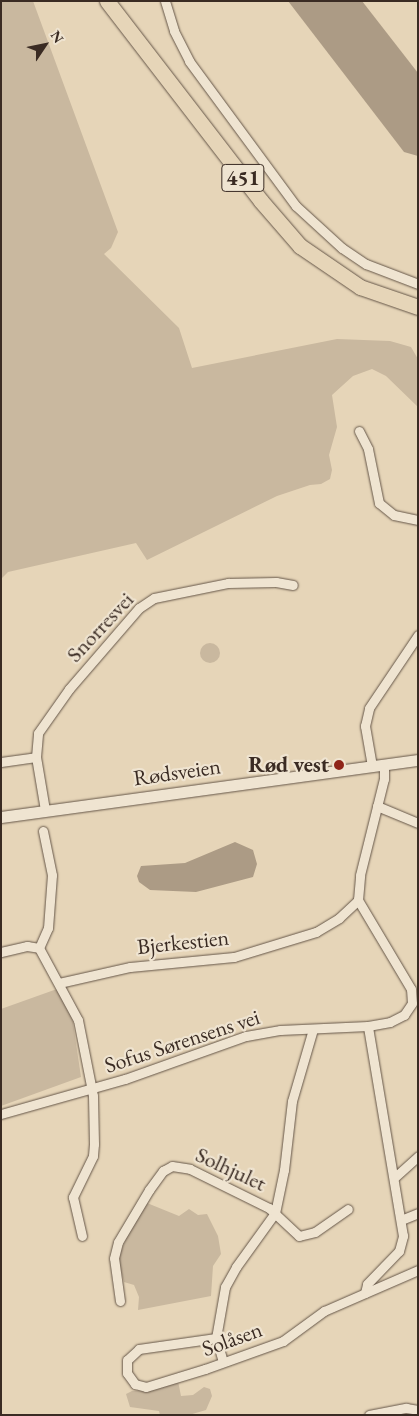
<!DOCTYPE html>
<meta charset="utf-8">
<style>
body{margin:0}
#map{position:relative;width:419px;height:1416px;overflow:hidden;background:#e6d5b8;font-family:"EB Garamond",serif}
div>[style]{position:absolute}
.green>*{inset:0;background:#c9b89f}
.round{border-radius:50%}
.water>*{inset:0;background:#ac9b85}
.roads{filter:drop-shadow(0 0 1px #655648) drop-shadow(0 0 1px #655648)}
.minor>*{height:9px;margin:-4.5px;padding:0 4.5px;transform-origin:4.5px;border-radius:4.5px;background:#efe4d1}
.tertiary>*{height:11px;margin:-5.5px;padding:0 5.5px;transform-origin:5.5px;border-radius:5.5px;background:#efe4d1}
.primary>*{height:15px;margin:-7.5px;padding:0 7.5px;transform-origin:7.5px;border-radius:7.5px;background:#e6d5b8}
.dots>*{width:14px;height:14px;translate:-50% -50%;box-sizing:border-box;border:2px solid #efe4d1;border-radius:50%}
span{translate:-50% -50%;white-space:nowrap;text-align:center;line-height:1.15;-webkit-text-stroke:4.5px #efe4d1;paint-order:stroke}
.shield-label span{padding:1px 4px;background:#efe4d1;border:1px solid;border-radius:4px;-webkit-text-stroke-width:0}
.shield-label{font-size:21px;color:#3a2b23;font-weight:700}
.street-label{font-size:22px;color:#3a2b23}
.poi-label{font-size:22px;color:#3a2b23;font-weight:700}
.right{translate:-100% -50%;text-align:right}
.frame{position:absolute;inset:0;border:2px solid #3a2b23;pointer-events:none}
.north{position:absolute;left:20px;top:20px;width:50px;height:50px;-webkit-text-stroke:4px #efe4d1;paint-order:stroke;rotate:56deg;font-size:14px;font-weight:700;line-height:20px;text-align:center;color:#3a2b23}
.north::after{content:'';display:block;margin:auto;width:18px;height:22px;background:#3a2b23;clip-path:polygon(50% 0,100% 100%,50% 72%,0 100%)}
</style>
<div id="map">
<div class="green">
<div style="clip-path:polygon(1px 1px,33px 1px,118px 232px,111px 248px,104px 254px,179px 328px,192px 368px,337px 339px,390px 341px,411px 347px,418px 359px,418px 407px,386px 376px,372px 369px,353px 376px,332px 395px,337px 427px,329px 455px,332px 470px,330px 479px,321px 484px,310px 485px,277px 496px,147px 560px,136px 543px,8px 572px,1px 579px)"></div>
<div class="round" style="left:200px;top:643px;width:20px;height:20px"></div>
<div style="clip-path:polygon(57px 989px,72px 1016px,81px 1077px,1px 1106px,1px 1009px)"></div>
<div style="clip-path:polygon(147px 1203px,179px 1216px,189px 1209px,198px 1215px,207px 1214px,218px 1236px,221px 1254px,213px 1266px,211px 1296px,138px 1310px,139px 1297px,134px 1285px,124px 1282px,118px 1259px,130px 1228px)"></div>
<div style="clip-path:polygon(178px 1381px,181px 1396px,193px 1395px,204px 1387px,210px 1389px,212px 1396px,206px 1410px,189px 1415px,160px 1415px,159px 1411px,130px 1407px,126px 1394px,132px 1391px,152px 1390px)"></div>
</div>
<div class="water">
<div style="clip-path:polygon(288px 1px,362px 1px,418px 73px,418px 156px,404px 152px)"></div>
<div style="clip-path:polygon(235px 842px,253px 850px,257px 864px,253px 877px,196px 892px,150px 890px,139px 882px,137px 876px,141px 866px,185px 863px)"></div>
</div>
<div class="roads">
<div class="minor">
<div style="left:165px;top:1px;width:31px;rotate:73deg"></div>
<div style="left:174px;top:31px;width:34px;rotate:63deg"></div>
<div style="left:189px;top:61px;width:180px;rotate:53.6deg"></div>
<div style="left:296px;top:206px;width:62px;rotate:42.4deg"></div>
<div style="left:342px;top:248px;width:29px;rotate:34deg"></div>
<div style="left:366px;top:264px;width:56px;rotate:21deg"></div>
<div style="left:359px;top:431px;width:20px;rotate:63deg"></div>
<div style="left:368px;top:449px;width:55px;rotate:78.5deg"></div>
<div style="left:379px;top:503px;width:19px;rotate:39deg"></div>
<div style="left:394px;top:515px;width:25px;rotate:12deg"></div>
<div style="left:1px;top:762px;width:35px;rotate:-8deg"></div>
<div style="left:372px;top:766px;width:41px;rotate:-99.9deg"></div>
<div style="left:365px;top:726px;width:18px;rotate:-77deg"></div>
<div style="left:369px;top:708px;width:88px;rotate:-56.1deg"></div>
<div style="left:377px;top:806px;width:44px;rotate:22.5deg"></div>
<div style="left:45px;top:810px;width:54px;rotate:-99.6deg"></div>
<div style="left:36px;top:757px;width:24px;rotate:-85deg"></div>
<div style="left:38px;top:733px;width:54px;rotate:-54.8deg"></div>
<div style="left:69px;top:689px;width:107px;rotate:-49.2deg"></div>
<div style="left:139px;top:608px;width:18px;rotate:-34deg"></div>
<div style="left:154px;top:598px;width:76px;rotate:-11.5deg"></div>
<div style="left:228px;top:583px;width:48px;rotate:-1.2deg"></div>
<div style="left:276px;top:582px;width:17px;rotate:10deg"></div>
<div style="left:39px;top:948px;width:22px;rotate:-66deg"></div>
<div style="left:48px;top:928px;width:53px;rotate:-85.7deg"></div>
<div style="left:52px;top:875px;width:45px;rotate:-101.6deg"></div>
<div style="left:1px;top:952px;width:27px;rotate:-13deg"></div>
<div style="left:27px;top:946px;width:12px;rotate:9deg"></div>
<div style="left:39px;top:948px;width:82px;rotate:61.6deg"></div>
<div style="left:78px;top:1020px;width:77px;rotate:78.8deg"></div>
<div style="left:93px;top:1096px;width:48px;rotate:88.8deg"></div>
<div style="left:94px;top:1144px;width:12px;rotate:95deg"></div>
<div style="left:93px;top:1156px;width:46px;rotate:116deg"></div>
<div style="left:73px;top:1197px;width:40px;rotate:77deg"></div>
<div style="left:59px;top:983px;width:73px;rotate:-12.7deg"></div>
<div style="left:130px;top:967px;width:104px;rotate:-5.5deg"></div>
<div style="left:234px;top:957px;width:86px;rotate:-17deg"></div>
<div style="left:316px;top:932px;width:27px;rotate:-31deg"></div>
<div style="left:339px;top:918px;width:26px;rotate:-43deg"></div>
<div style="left:1px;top:1114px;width:129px;rotate:-15.8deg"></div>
<div style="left:125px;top:1079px;width:128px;rotate:-19.6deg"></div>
<div style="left:246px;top:1036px;width:35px;rotate:-10deg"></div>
<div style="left:280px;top:1030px;width:88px;rotate:-2.6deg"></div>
<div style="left:368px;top:1026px;width:22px;rotate:-10deg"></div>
<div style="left:390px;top:1022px;width:16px;rotate:-27deg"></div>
<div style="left:404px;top:1015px;width:14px;rotate:-56deg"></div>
<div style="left:412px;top:1003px;width:14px;rotate:-94deg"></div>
<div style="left:411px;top:989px;width:104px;rotate:-120.8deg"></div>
<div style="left:358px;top:900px;width:25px;rotate:-85deg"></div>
<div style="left:360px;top:875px;width:99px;rotate:-76deg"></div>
<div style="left:384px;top:779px;width:15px;rotate:-90deg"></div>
<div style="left:395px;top:1177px;width:31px;rotate:-42deg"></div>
<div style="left:401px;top:1220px;width:18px;rotate:-22deg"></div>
<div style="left:365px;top:1293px;width:9px;rotate:-77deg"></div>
<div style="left:367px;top:1284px;width:46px;rotate:-45.9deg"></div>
<div style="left:399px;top:1251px;width:16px;rotate:-75deg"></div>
<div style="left:403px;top:1236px;width:213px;rotate:-99.5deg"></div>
<div style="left:120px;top:1301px;width:43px;rotate:-97.9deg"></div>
<div style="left:114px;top:1258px;width:16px;rotate:-76deg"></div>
<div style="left:118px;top:1242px;width:61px;rotate:-59.2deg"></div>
<div style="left:149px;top:1190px;width:24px;rotate:-54deg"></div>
<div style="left:163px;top:1171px;width:10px;rotate:-29deg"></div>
<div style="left:172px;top:1166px;width:18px;rotate:9deg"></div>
<div style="left:190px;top:1169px;width:88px;rotate:26.3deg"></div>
<div style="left:269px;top:1208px;width:41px;rotate:43deg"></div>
<div style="left:299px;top:1236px;width:16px;rotate:-14deg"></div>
<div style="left:315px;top:1232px;width:40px;rotate:-34.9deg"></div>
<div style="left:216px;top:1338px;width:78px;rotate:171.9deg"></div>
<div style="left:139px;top:1349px;width:16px;rotate:137deg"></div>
<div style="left:127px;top:1360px;width:13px;rotate:90deg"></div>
<div style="left:127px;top:1373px;width:14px;rotate:54deg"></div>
<div style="left:135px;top:1384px;width:11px;rotate:15deg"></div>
<div style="left:146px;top:1387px;width:62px;rotate:-17deg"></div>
<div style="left:205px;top:1369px;width:83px;rotate:-19.7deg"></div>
<div style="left:283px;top:1341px;width:51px;rotate:-36.2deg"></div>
<div style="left:324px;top:1311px;width:103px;rotate:-23.6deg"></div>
<div style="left:223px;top:1362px;width:25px;rotate:-106deg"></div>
<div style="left:216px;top:1338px;width:52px;rotate:-80deg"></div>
<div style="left:225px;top:1287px;width:23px;rotate:-61deg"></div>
<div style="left:236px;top:1267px;width:67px;rotate:-54.2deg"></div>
<div style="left:275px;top:1213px;width:44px;rotate:-78.2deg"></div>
<div style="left:284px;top:1170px;width:69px;rotate:-83.4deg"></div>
<div style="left:292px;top:1101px;width:75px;rotate:-73.7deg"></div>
<div style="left:369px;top:1415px;width:38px;rotate:-11deg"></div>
<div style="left:406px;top:1408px;width:12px;rotate:9deg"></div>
</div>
<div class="tertiary">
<div style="left:1px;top:817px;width:421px;rotate:-7.8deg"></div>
</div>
<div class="primary">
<div style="left:107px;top:1px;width:252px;rotate:52.4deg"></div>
<div style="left:261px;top:201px;width:60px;rotate:49.1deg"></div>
<div style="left:300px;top:246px;width:73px;rotate:34.3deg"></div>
<div style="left:360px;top:287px;width:61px;rotate:19deg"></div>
</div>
</div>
<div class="dots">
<div style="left:339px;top:765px;background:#8f2418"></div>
</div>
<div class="shield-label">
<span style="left:243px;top:178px">451</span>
</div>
<div class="street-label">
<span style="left:100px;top:627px;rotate:-47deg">Snorresvei</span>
<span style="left:177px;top:772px;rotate:-8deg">Rødsveien</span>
<span style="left:183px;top:942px;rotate:-6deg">Bjerkestien</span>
<span style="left:182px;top:1041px;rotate:-18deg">Sofus Sørensens vei</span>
<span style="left:231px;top:1169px;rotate:25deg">Solhjulet</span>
<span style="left:232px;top:1339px;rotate:-20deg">Solåsen</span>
</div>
<div class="poi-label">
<span class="right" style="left:329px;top:765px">Rød vest</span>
</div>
<div class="frame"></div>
<div class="north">N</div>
</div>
